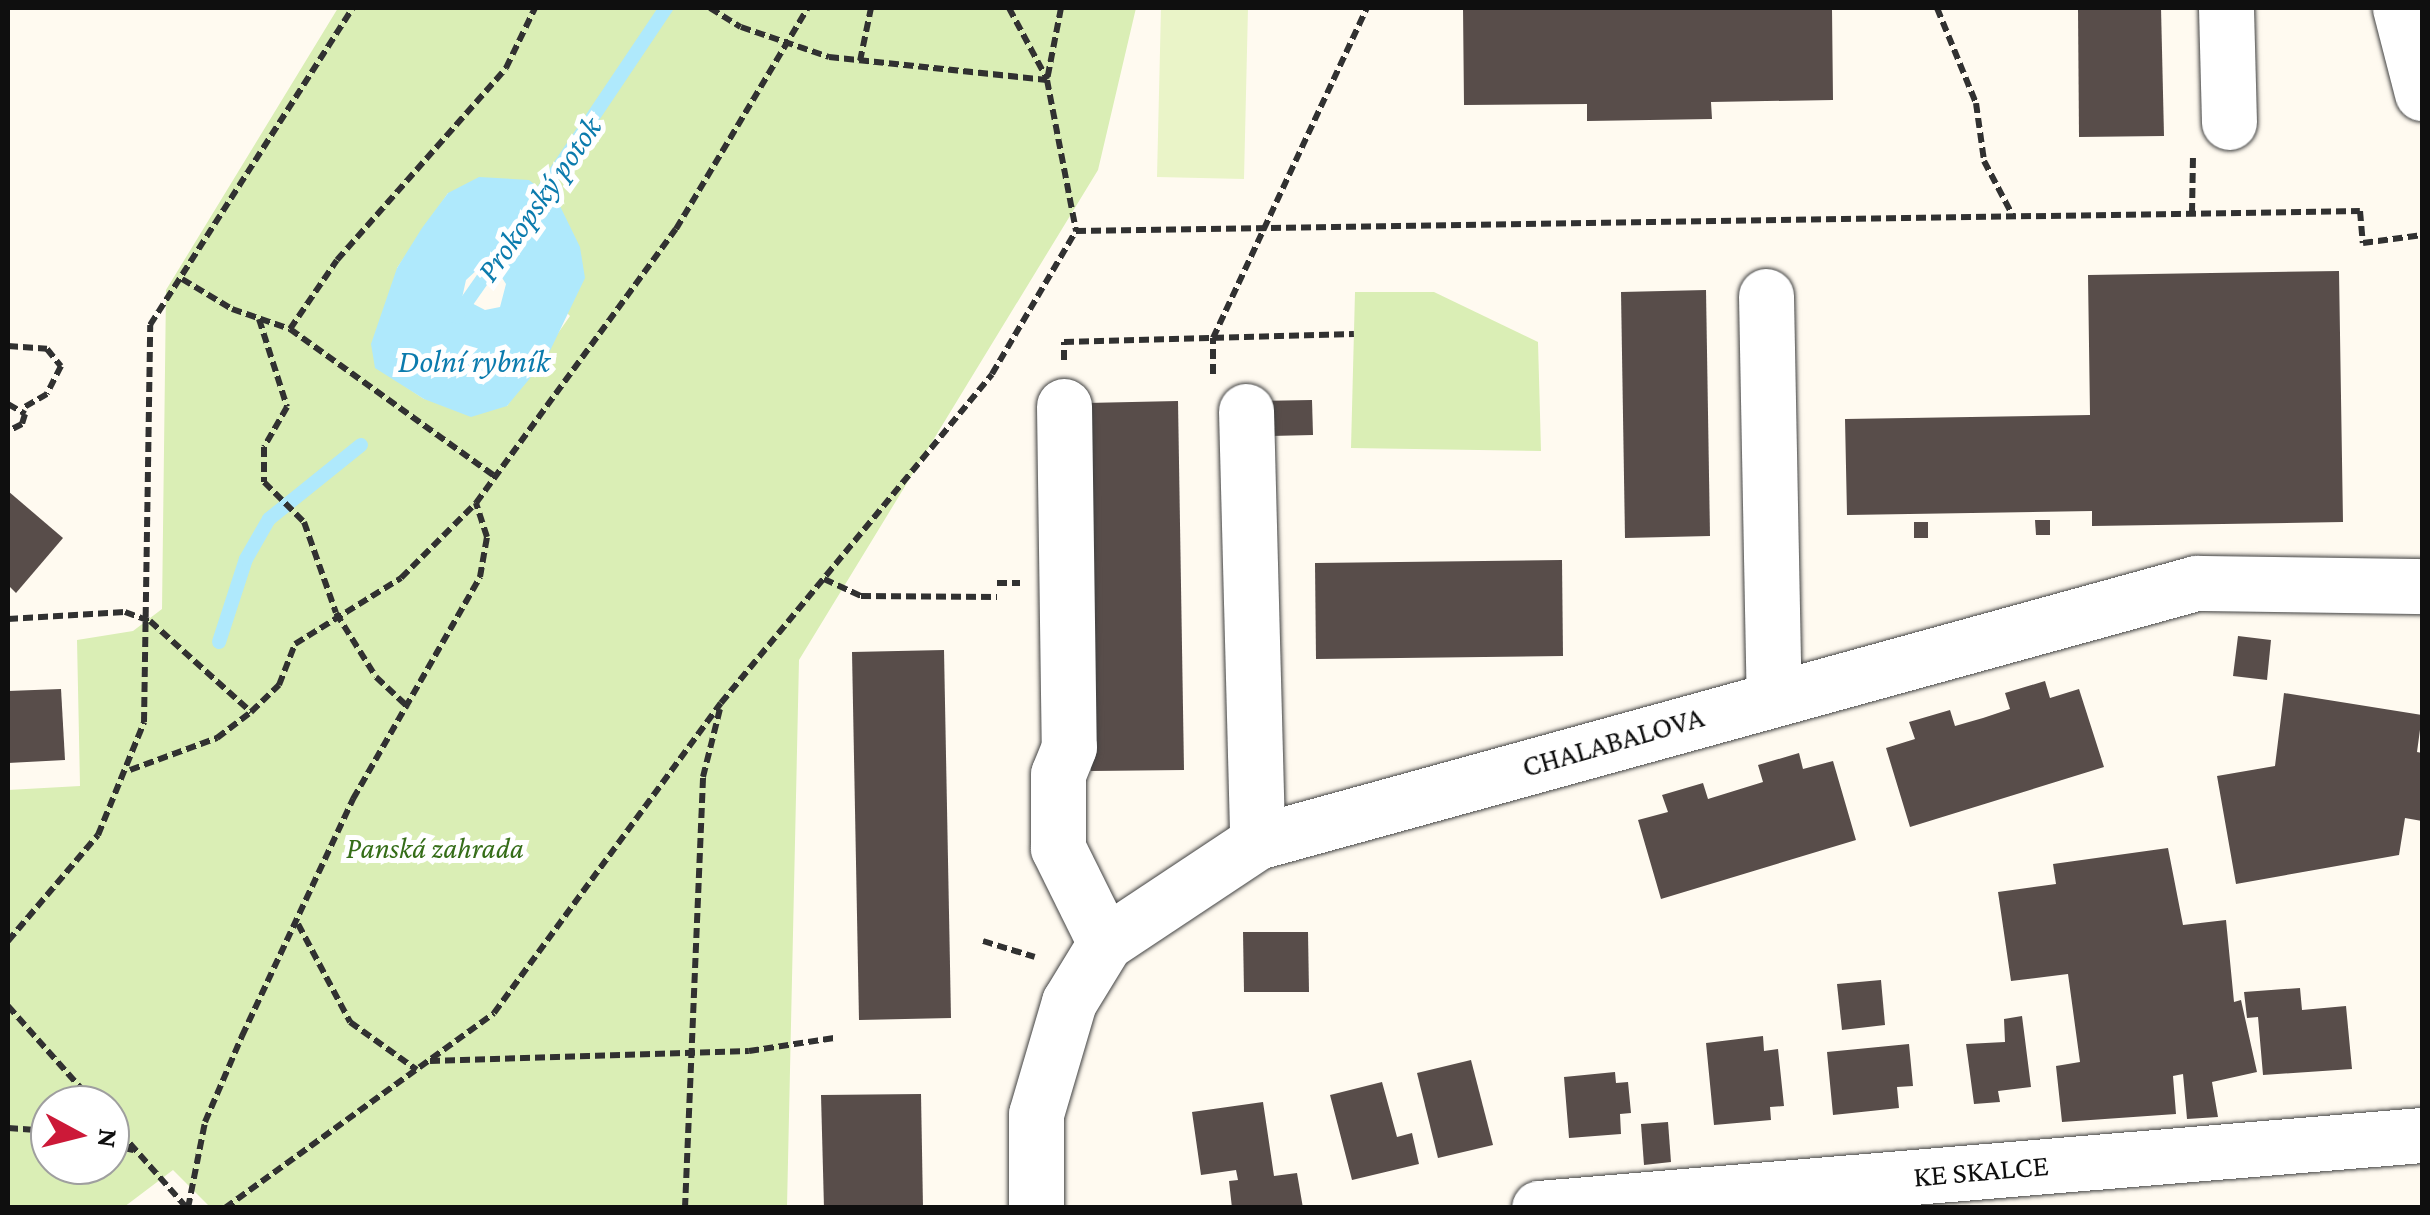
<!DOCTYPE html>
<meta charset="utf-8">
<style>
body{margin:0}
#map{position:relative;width:2430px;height:1215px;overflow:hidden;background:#fffaf0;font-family:"Crimson Pro",serif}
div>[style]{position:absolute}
.green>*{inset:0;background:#daeeb5}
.pitch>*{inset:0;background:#eaf4c8}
.water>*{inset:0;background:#afe9fc}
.stream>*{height:14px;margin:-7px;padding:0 7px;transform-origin:7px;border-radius:7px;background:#afe9fc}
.building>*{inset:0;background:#584d4a}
.path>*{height:6px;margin-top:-3px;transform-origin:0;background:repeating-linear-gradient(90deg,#313131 0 10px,transparent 0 15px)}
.roads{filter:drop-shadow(0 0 2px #424242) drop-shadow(0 0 2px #424242)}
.minor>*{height:55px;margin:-27.5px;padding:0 27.5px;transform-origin:27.5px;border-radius:27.5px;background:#fff}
span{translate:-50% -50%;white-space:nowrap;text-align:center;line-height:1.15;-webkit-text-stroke:10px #fff;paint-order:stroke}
.street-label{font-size:30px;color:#0f0f0f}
.park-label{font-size:30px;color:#356d18;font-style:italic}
.water-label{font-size:32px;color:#0b7bad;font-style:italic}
.frame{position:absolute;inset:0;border:10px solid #0f0f0f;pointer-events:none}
.north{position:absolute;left:30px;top:1085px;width:100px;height:100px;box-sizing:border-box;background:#fff;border:2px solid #9f9f9f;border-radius:50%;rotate:97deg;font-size:28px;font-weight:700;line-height:40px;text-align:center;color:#0f0f0f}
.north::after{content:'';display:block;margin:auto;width:35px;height:45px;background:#cc1938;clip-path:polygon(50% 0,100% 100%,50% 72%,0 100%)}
</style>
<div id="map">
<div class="green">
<div style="clip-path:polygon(evenodd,338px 8px,1136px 8px,1098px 170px,799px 660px,787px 1207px,210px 1207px,173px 1170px,124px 1207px,8px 1208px,8px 790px,80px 786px,77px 640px,133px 631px,162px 609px,166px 290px,338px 8px,448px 193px,570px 316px,507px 406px,424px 399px,406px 387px,397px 268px,448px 193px,338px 8px,50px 1105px,110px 1105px,110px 1165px,50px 1165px,50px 1105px)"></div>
<div style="clip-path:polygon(1355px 292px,1434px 292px,1538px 342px,1541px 451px,1351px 448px)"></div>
</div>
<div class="pitch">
<div style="clip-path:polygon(1161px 8px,1248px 8px,1244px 179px,1157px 177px)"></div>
</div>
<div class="water">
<div style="clip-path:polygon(evenodd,479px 177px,529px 180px,559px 204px,580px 247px,585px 278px,546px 359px,507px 406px,471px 417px,424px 399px,375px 368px,371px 344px,397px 268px,422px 228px,448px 193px,479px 177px,479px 268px,497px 270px,506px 284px,500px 307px,485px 310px,462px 298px,466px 280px,479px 268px)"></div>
</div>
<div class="stream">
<div style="left:533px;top:206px;width:239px;rotate:-56.1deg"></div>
<div style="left:456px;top:317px;width:73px;rotate:-55deg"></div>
<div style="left:219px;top:642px;width:87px;rotate:-72deg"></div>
<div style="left:246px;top:559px;width:46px;rotate:-60.1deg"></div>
<div style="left:269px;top:519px;width:118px;rotate:-38.8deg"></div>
</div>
<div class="building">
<div style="clip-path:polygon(1463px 8px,1832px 8px,1833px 100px,1711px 102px,1712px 119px,1587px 121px,1587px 104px,1464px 105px)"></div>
<div style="clip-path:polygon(2078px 8px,2161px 8px,2164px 136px,2079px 137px)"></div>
<div style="clip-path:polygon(2339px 271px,2343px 522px,2092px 526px,2092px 511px,1847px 515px,1845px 419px,2090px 415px,2088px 275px)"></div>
<div style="clip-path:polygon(1706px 290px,1710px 536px,1625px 538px,1621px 292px)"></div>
<div style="clip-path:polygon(1312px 400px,1313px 435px,1264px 436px,1263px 401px)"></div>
<div style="clip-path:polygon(1178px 401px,1184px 770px,1091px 771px,1086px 403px)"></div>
<div style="clip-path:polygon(8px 491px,63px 538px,16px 593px,8px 585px)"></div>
<div style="clip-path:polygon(2035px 520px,2050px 520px,2050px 535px,2036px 535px)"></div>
<div style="clip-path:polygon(1914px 522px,1928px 522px,1928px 538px,1914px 538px)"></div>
<div style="clip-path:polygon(1562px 560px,1563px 656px,1316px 659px,1315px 563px)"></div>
<div style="clip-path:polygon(2238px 636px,2271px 640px,2267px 680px,2233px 676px)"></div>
<div style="clip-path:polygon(944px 650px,951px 1018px,859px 1020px,852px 652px)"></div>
<div style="clip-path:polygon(2045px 681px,2050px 698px,2079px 689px,2104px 767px,1910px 827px,1886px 748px,1915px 739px,1909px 722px,1950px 710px,1955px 726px,1983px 718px,2010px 709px,2005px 693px)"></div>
<div style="clip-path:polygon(61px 689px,65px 760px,8px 763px,8px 691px)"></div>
<div style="clip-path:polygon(2284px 693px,2422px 715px,2417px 752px,2422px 753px,2422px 821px,2405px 818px,2399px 855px,2236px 884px,2217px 776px,2275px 766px)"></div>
<div style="clip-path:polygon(1799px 753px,1803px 769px,1833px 761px,1856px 840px,1661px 899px,1638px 820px,1668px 812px,1662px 795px,1703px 783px,1708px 799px,1763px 782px,1758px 765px)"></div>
<div style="clip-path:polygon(2168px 848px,2183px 925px,2226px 920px,2234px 1002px,2241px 1000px,2257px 1072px,2212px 1082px,2218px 1117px,2187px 1119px,2183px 1074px,2173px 1076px,2176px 1114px,2062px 1122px,2056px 1066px,2080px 1062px,2068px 974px,2011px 981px,1998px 892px,2056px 884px,2053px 864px)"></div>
<div style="clip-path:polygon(1243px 932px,1308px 932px,1309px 992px,1244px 992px)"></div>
<div style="clip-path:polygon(1881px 980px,1885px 1025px,1842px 1030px,1837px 984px)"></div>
<div style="clip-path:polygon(2300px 988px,2302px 1010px,2346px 1006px,2352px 1069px,2263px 1075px,2258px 1017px,2247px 1018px,2244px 992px)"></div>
<div style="clip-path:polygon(2022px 1016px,2031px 1087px,1998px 1091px,2000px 1102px,1974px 1104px,1966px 1044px,2005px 1042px,2004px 1019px)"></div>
<div style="clip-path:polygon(1763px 1036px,1764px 1051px,1778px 1049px,1784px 1106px,1770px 1107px,1771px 1120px,1714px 1125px,1706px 1043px)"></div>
<div style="clip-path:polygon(1909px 1044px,1913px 1086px,1897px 1087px,1899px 1108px,1833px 1115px,1827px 1052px)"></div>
<div style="clip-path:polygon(1471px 1060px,1493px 1145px,1438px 1158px,1417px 1073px)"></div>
<div style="clip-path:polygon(1615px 1072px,1616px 1083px,1628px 1082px,1631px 1113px,1620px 1114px,1621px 1134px,1569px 1138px,1564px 1077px)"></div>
<div style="clip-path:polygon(1382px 1082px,1397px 1137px,1412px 1133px,1419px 1164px,1352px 1180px,1330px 1095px)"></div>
<div style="clip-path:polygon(921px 1094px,923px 1208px,824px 1208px,821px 1095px)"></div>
<div style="clip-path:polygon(1263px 1102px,1274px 1176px,1297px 1173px,1303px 1208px,1232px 1208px,1229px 1181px,1238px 1180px,1236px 1170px,1201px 1175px,1192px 1112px)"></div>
<div style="clip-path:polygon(1668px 1122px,1671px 1162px,1644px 1165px,1641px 1124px)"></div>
</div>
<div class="path">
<div style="left:710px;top:8px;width:36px;rotate:32deg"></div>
<div style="left:741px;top:27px;width:93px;rotate:18.8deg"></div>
<div style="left:829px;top:57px;width:219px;rotate:6deg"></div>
<div style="left:1009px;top:8px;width:81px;rotate:61.8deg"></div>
<div style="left:1061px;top:8px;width:73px;rotate:101deg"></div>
<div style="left:1047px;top:80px;width:154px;rotate:79.1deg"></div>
<div style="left:1076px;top:231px;width:1284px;rotate:-0.89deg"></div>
<div style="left:2360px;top:211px;width:32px;rotate:85deg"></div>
<div style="left:2363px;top:243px;width:60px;rotate:-7.7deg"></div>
<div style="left:1937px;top:8px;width:103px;rotate:67.7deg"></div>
<div style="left:1976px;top:103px;width:59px;rotate:82.1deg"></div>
<div style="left:1984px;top:161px;width:62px;rotate:62.2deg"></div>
<div style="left:860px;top:61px;width:54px;rotate:-78.3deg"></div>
<div style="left:2192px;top:213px;width:56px;rotate:-89deg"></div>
<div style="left:182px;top:279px;width:58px;rotate:31deg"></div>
<div style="left:232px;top:309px;width:61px;rotate:19deg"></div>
<div style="left:290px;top:329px;width:83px;rotate:-55.7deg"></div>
<div style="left:337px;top:260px;width:256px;rotate:-48.6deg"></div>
<div style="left:506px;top:68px;width:67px;rotate:-64.2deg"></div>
<div style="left:259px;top:319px;width:92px;rotate:72.3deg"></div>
<div style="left:287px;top:407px;width:46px;rotate:119.9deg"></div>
<div style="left:264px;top:447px;width:35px;rotate:90deg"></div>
<div style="left:264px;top:482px;width:57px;rotate:45deg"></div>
<div style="left:304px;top:522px;width:96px;rotate:70.6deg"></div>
<div style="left:336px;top:613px;width:75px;rotate:58deg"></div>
<div style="left:376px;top:677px;width:45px;rotate:43.2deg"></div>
<div style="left:290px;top:329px;width:254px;rotate:35.7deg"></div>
<div style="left:8px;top:346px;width:39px;rotate:4deg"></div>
<div style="left:47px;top:349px;width:22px;rotate:51deg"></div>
<div style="left:61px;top:366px;width:31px;rotate:117deg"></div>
<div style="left:47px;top:394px;width:28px;rotate:150deg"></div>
<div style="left:1064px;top:360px;width:18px;rotate:-90deg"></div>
<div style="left:1064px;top:342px;width:290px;rotate:-1.6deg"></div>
<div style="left:1213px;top:374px;width:36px;rotate:-90deg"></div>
<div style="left:1213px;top:338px;width:364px;rotate:-65deg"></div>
<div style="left:8px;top:404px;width:20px;rotate:30deg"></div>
<div style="left:25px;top:414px;width:10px;rotate:107deg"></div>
<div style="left:22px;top:424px;width:16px;rotate:153deg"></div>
<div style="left:824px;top:579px;width:41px;rotate:24.7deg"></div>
<div style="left:861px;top:596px;width:136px;rotate:0.4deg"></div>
<div style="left:997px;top:583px;width:23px"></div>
<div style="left:8px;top:619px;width:117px;rotate:-3.4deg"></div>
<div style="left:125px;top:612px;width:27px;rotate:20deg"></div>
<div style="left:150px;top:621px;width:136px;rotate:42deg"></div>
<div style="left:130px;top:770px;width:93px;rotate:-20.2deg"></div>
<div style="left:217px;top:738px;width:43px;rotate:-37.4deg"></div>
<div style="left:251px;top:712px;width:39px;rotate:-44deg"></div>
<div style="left:279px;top:685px;width:44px;rotate:-68.7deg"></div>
<div style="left:295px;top:644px;width:125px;rotate:-31.9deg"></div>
<div style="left:401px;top:578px;width:106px;rotate:-45deg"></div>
<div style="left:476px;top:503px;width:339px;rotate:-53.9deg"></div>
<div style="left:676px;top:229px;width:257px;rotate:-59.2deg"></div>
<div style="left:298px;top:924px;width:111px;rotate:62deg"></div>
<div style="left:350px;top:1022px;width:82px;rotate:35.6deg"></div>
<div style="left:8px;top:941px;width:139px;rotate:-49.7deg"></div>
<div style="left:98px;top:835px;width:122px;rotate:-67.8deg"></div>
<div style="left:144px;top:722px;width:397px;rotate:-89.1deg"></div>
<div style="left:150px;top:325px;width:376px;rotate:-57.4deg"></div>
<div style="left:983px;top:941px;width:54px;rotate:17.1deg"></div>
<div style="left:8px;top:1006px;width:132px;rotate:48.4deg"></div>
<div style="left:430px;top:1061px;width:319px;rotate:-1.8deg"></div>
<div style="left:749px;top:1051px;width:86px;rotate:-8.7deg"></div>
<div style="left:110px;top:1121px;width:116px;rotate:48.5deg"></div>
<div style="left:8px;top:1128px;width:42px;rotate:4.1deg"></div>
<div style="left:110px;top:1145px;width:24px;rotate:12deg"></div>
<div style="left:188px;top:1208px;width:88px;rotate:-78.8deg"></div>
<div style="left:205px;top:1122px;width:94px;rotate:-66.7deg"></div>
<div style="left:242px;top:1036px;width:262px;rotate:-64.9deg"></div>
<div style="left:353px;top:799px;width:256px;rotate:-60.2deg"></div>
<div style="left:480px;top:577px;width:41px;rotate:-80.1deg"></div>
<div style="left:487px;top:537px;width:36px;rotate:-108deg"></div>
<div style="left:225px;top:1208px;width:332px;rotate:-35.9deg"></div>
<div style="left:494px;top:1013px;width:384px;rotate:-53.8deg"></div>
<div style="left:721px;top:703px;width:426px;rotate:-50.5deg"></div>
<div style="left:992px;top:374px;width:166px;rotate:-59.6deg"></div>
<div style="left:685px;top:1208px;width:431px;rotate:-87.6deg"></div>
<div style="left:703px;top:777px;width:70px;rotate:-76deg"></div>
</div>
<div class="roads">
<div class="minor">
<div style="left:2226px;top:8px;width:114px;rotate:88.5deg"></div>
<div style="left:2400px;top:8px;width:88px;rotate:75.5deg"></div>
<div style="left:1766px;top:296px;width:401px;rotate:88.9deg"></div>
<div style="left:1064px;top:406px;width:341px;rotate:89.2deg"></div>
<div style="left:1069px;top:747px;width:29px;rotate:112deg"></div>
<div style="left:1058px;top:774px;width:74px;rotate:90deg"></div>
<div style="left:1058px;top:848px;width:106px;rotate:63.7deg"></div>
<div style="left:1246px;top:411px;width:431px;rotate:88.5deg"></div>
<div style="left:1036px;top:1208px;width:94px;rotate:-90deg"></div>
<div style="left:1036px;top:1114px;width:117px;rotate:-73.6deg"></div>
<div style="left:1069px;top:1002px;width:69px;rotate:-58.6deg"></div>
<div style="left:1105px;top:943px;width:182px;rotate:-33.6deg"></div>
<div style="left:1257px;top:842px;width:974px;rotate:-15.42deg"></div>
<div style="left:2196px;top:583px;width:226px;rotate:0.8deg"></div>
<div style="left:1539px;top:1208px;width:886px;rotate:-4.73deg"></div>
</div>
</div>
<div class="street-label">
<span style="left:1613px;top:742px;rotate:-16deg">CHALABALOVA</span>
<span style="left:1981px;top:1171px;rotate:-5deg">KE SKALCE</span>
</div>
<div class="park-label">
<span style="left:435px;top:848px">Panská zahrada</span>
</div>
<div class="water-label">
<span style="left:539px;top:199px;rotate:-55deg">Prokopský potok</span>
<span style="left:474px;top:361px">Dolní rybník</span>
</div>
<div class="frame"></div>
<div class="north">N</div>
</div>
